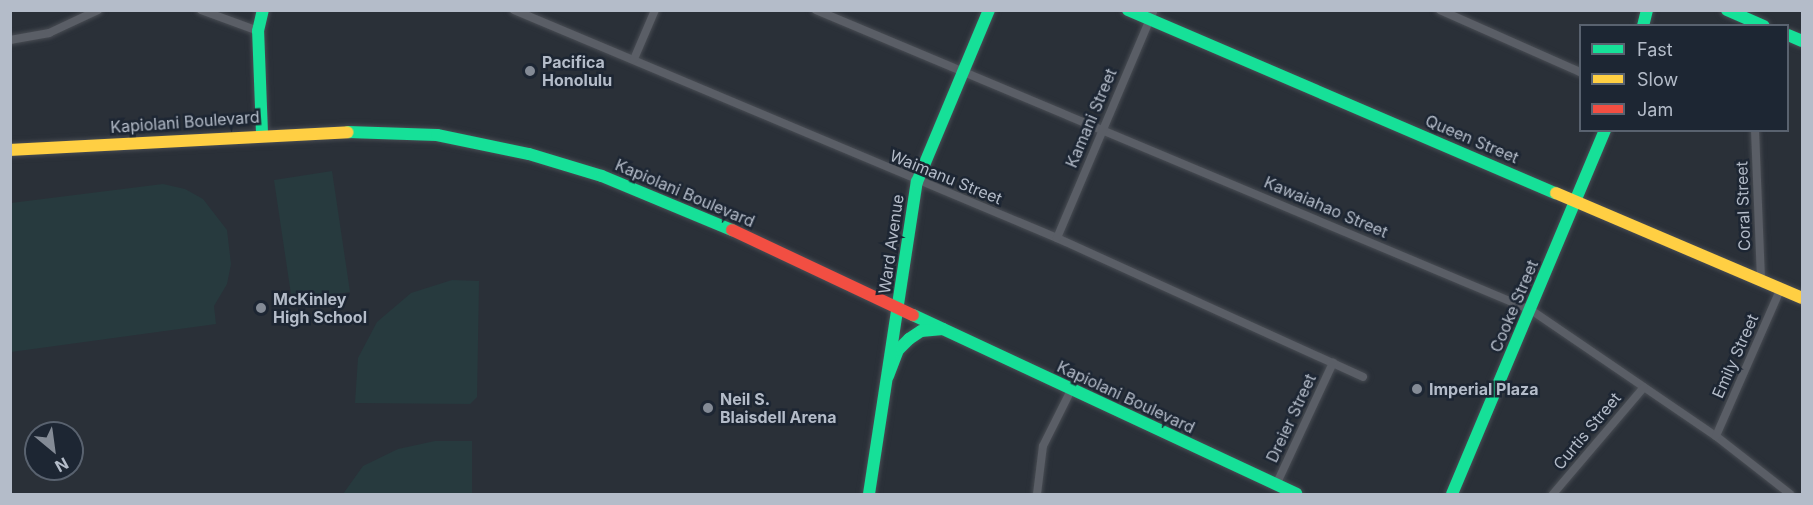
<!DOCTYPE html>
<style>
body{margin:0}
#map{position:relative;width:1813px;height:505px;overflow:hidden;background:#2a3038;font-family:Inter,sans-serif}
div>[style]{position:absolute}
.green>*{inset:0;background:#273a3e}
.roads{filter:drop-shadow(0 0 2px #484c53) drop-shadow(0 0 2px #484c53)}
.street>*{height:8px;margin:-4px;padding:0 4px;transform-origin:4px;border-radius:4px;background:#5a5e66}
.fast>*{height:12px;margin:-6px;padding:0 6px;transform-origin:6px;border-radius:6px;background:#16e098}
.slow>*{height:12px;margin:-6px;padding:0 6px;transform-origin:6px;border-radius:6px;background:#ffcf43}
.jam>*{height:12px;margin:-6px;padding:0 6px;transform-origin:6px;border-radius:6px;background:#f24e42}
.dots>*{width:16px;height:16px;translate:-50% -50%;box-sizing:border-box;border:3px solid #1d2633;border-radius:50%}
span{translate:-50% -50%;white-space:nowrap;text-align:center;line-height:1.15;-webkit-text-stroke:5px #1d2633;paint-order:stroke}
.poi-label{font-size:16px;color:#b4bcc9;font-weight:700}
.left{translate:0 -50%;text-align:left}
.street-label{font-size:16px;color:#b4bcc9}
.frame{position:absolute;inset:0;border:12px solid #b4bcc9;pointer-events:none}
.legend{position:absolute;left:1579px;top:24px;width:210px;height:108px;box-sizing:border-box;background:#1d2633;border:2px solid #59626f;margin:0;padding:8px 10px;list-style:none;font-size:18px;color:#b4bcc9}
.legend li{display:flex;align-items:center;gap:12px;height:30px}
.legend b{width:30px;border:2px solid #59626f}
.north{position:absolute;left:24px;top:421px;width:60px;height:60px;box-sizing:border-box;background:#1d2633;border:2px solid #59626f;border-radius:50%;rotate:151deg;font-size:16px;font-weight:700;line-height:24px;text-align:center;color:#b4bcc9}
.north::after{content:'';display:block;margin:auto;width:21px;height:27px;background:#848b96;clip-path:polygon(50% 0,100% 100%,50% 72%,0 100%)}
</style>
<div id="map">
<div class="green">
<div style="clip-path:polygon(332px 171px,350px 292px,292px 301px,274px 180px)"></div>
<div style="clip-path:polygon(163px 184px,185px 189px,203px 199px,227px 230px,231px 264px,227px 284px,214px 306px,216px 324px,11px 352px,11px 203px)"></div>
<div style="clip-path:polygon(452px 280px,479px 281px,477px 397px,470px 404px,355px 403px,358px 358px,377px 322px,411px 293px)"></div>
<div style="clip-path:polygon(435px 441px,472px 441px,472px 494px,343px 494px,363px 466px,398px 449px)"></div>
</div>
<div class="roads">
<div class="street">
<div style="left:201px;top:10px;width:61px;rotate:20.2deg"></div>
<div style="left:514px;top:10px;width:589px;rotate:22.78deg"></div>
<div style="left:1057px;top:238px;width:336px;rotate:24.4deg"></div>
<div style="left:816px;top:10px;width:775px;rotate:22.76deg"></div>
<div style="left:1531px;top:310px;width:224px;rotate:34.3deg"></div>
<div style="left:1716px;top:436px;width:94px;rotate:38.1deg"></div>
<div style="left:1440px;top:10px;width:153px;rotate:23.9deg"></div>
<div style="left:10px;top:40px;width:40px;rotate:-10deg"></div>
<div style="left:49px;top:33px;width:54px;rotate:-25.1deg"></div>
<div style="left:634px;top:59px;width:53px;rotate:-66.8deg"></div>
<div style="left:1755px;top:130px;width:150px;rotate:87.7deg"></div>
<div style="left:1057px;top:238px;width:248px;rotate:-67deg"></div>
<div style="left:1716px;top:436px;width:162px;rotate:-66.3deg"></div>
<div style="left:1276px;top:485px;width:135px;rotate:-65deg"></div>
<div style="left:1037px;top:494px;width:48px;rotate:-82.9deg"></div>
<div style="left:1043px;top:446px;width:63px;rotate:-63.4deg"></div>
<div style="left:1553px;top:494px;width:140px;rotate:-49.6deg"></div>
</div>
<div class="fast">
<div style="left:1128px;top:10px;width:465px;rotate:23.2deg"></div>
<div style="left:1727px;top:10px;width:40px;rotate:23.4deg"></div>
<div style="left:1643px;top:26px;width:16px;rotate:-76deg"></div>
<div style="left:1788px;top:35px;width:15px;rotate:23deg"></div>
<div style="left:348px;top:132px;width:89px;rotate:1.9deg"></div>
<div style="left:437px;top:135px;width:94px;rotate:11.7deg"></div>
<div style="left:529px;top:154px;width:76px;rotate:16.8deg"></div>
<div style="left:602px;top:176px;width:141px;rotate:22.6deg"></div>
<div style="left:262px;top:133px;width:102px;rotate:-92.2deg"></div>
<div style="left:258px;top:31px;width:22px;rotate:-77deg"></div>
<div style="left:913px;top:315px;width:423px;rotate:25deg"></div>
<div style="left:888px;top:376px;width:28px;rotate:-69deg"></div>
<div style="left:898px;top:350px;width:16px;rotate:-45deg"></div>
<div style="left:909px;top:339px;width:14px;rotate:-34deg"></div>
<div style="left:921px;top:331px;width:22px;rotate:-5deg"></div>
<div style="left:869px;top:494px;width:316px;rotate:-81.3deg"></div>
<div style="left:917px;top:182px;width:186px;rotate:-67.3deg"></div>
<div style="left:1452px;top:494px;width:395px;rotate:-67.2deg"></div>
</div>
<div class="slow">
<div style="left:10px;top:150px;width:338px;rotate:-3deg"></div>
<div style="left:1556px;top:193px;width:267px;rotate:23.1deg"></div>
</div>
<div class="jam">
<div style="left:732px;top:230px;width:200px;rotate:25.2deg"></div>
</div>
</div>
<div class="dots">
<div style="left:530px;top:71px;background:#848b96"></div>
<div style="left:261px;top:308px;background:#848b96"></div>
<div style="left:1417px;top:389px;background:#848b96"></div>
<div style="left:708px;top:408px;background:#848b96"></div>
</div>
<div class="poi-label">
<span class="left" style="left:542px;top:71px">Pacifica<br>Honolulu</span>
<span class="left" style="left:273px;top:308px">McKinley<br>High School</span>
<span class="left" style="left:1429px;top:389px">Imperial Plaza</span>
<span class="left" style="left:720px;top:408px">Neil S.<br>Blaisdell Arena</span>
</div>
<div class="street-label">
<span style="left:1091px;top:118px;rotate:-67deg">Kamani Street</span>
<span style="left:185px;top:122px;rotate:-4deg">Kapiolani Boulevard</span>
<span style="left:1472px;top:139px;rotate:23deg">Queen Street</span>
<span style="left:946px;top:177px;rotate:22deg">Waimanu Street</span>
<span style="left:685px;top:193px;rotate:23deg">Kapiolani Boulevard</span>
<span style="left:1743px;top:206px;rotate:-92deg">Coral Street</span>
<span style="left:1326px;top:207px;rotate:23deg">Kawaiahao Street</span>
<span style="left:891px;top:244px;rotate:-82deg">Ward Avenue</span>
<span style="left:1514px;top:306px;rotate:-67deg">Cooke Street</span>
<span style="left:1735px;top:356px;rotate:-66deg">Emily Street</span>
<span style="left:1126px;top:397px;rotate:25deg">Kapiolani Boulevard</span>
<span style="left:1291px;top:418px;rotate:-65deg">Dreier Street</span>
<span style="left:1587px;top:431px;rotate:-50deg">Curtis Street</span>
</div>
<div class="frame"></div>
<ul class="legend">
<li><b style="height:8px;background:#16e098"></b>Fast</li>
<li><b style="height:8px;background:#ffcf43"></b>Slow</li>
<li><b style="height:8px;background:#f24e42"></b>Jam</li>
</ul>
<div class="north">N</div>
</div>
